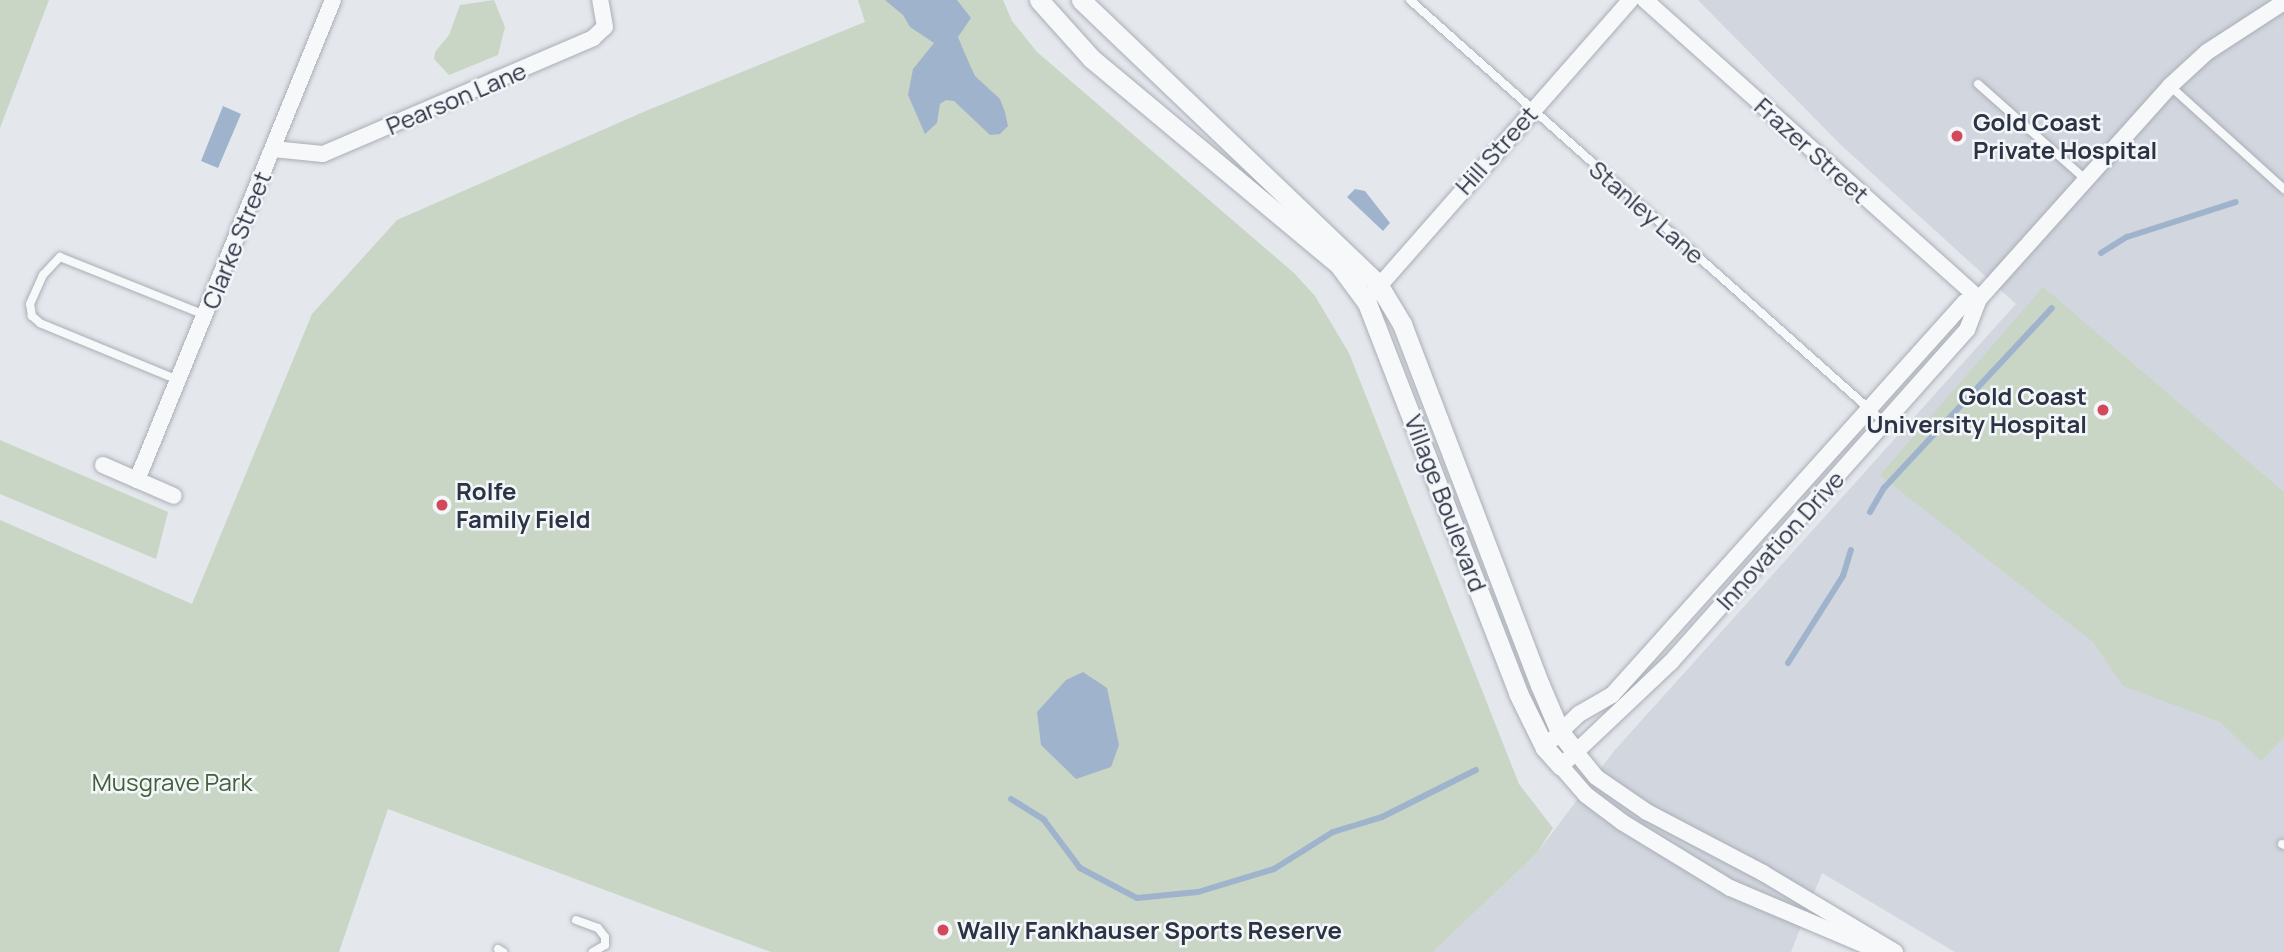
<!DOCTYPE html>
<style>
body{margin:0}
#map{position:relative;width:2284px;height:952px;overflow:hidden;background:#e4e7ec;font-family:Manrope,sans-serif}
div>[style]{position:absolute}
.built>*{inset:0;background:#d2d6de}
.green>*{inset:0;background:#c9d6c5}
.water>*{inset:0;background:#9fb4cc}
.stream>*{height:6px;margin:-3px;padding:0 3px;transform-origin:3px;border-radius:3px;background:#9fb4cc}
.roads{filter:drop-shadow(0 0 2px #a9aeb7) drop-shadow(0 0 2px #a9aeb7)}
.service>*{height:8px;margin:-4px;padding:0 4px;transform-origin:4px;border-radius:4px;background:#f7f8fa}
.minor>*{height:16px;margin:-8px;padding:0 8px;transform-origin:8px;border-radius:8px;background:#f7f8fa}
.tertiary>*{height:19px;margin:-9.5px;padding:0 9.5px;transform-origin:9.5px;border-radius:9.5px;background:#f7f8fa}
.dots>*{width:19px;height:19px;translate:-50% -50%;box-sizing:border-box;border:4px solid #f4f6f9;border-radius:50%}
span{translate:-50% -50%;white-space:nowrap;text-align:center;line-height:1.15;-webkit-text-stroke:5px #f4f6f9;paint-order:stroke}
.street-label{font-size:24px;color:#2b3445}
.poi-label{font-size:24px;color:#2b3445;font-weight:700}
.left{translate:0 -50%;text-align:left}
.right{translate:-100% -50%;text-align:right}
.park-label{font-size:24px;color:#3f6138}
</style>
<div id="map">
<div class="built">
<div style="clip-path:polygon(1698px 0,2284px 0,2284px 952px,1955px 952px,1822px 873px,1791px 952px,1433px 952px,1537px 853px,1614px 751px,2016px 304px,1841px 145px)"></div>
</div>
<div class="green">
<div style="clip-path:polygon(0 0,49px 0,0 128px)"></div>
<div style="clip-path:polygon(494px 0,505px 27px,498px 55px,449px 75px,434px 59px,435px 52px,449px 35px,460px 5px)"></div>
<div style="clip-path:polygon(858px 0,1003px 0,1012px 21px,1037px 52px,1294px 273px,1315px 296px,1349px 353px,1519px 784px,1553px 828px,1537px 853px,1433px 952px,771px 952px,388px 809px,339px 952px,0 952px,0 520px,192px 604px,312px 314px,397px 220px,648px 110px,865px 22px)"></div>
<div style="clip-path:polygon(2043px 287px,2284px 492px,2284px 737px,2261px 761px,2220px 722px,2123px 686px,2093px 642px,1880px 475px)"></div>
<div style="clip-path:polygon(0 440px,168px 512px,156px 559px,0 494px)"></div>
</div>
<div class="water">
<div style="clip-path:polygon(885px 0,957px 0,971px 18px,958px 37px,965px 54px,975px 76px,1000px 99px,1005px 112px,1008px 126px,1000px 134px,990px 135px,954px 101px,946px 100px,940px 104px,937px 123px,925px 134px,908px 95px,913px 69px,934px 43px,910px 27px,903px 15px)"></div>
<div style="clip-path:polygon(223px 106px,241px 114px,218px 168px,201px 161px)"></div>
<div style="clip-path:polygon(1355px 189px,1365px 191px,1390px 223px,1383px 231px,1347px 197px)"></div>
<div style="clip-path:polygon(1083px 672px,1107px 688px,1119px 745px,1111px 767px,1076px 779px,1041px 745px,1037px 712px,1066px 680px)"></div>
</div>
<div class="stream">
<div style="left:2101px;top:253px;width:31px;rotate:-32deg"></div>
<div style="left:2127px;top:237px;width:114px;rotate:-17.8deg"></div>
<div style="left:1870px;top:512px;width:28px;rotate:-60deg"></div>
<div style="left:1884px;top:488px;width:246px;rotate:-47deg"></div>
<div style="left:1788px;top:663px;width:103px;rotate:-57.7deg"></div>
<div style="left:1843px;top:576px;width:27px;rotate:-73deg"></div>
<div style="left:1011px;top:799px;width:39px;rotate:32deg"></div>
<div style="left:1044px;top:820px;width:60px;rotate:53.1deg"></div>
<div style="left:1080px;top:868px;width:64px;rotate:27.8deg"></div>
<div style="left:1137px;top:898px;width:61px;rotate:-5.6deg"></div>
<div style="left:1198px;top:892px;width:79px;rotate:-16.8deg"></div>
<div style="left:1274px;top:869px;width:70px;rotate:-32.1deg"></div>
<div style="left:1333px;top:832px;width:51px;rotate:-17deg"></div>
<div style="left:1382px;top:817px;width:105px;rotate:-26.6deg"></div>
</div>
<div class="roads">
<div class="service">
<div style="left:1410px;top:0;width:636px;rotate:41.69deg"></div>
<div style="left:1978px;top:84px;width:143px;rotate:41.6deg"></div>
<div style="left:2170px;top:86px;width:154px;rotate:42.1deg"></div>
<div style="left:178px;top:380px;width:149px;rotate:-157.6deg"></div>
<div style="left:40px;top:323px;width:11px;rotate:-139deg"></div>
<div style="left:32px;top:316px;width:12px;rotate:-99deg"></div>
<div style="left:30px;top:304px;width:32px;rotate:-66deg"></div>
<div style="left:43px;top:275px;width:25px;rotate:-47deg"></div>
<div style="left:60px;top:257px;width:156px;rotate:21.8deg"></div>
<div style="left:2282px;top:844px;width:2px;rotate:27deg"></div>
<div style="left:576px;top:920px;width:23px;rotate:20deg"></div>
<div style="left:598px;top:928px;width:11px;rotate:52deg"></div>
<div style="left:605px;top:937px;width:8px;rotate:90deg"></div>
<div style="left:605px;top:945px;width:14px;rotate:150deg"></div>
<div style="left:498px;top:949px;width:6px;rotate:31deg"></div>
</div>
<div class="minor">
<div style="left:1645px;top:0;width:448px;rotate:41.8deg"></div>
<div style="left:273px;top:149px;width:50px;rotate:5.7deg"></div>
<div style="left:323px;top:154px;width:294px;rotate:-23.2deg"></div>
<div style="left:593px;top:38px;width:16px;rotate:-43deg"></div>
<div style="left:605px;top:27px;width:27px;rotate:-100deg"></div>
<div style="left:1373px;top:293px;width:390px;rotate:-48.7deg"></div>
<div style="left:103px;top:465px;width:77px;rotate:23.6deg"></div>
<div style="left:137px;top:480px;width:518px;rotate:-67.79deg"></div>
<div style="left:1553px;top:739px;width:36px;rotate:-44deg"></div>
<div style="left:1579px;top:714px;width:38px;rotate:-30deg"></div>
<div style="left:1612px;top:695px;width:528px;rotate:-48.07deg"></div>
<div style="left:1965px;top:302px;width:14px;rotate:-12deg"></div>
<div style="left:1575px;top:751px;width:33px;rotate:51deg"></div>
<div style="left:1596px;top:777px;width:62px;rotate:34.5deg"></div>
<div style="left:1647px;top:812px;width:131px;rotate:27.7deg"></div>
<div style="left:1763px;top:873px;width:154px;rotate:30.9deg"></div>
<div style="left:1881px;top:952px;width:164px;rotate:-157deg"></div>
<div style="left:1730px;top:888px;width:127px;rotate:-148.6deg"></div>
<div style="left:1622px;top:822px;width:45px;rotate:-143.1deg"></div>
<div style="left:1586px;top:795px;width:38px;rotate:-131deg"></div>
<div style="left:1561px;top:766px;width:151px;rotate:-43.4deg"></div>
<div style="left:1671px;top:662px;width:445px;rotate:-48.3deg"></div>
<div style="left:1967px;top:330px;width:33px;rotate:-69deg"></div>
<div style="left:1979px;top:299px;width:286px;rotate:-48.1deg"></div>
<div style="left:2170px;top:86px;width:50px;rotate:-42.6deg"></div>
<div style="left:2207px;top:52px;width:92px;rotate:-33deg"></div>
</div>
<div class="tertiary">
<div style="left:1039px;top:0;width:79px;rotate:48.1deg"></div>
<div style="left:1092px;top:59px;width:322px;rotate:39.8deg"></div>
<div style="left:1339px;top:265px;width:47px;rotate:53.6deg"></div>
<div style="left:1367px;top:303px;width:418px;rotate:68.8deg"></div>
<div style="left:1518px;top:693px;width:61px;rotate:63.9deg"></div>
<div style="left:1545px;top:748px;width:24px;rotate:48deg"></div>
<div style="left:1081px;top:0;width:411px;rotate:43.7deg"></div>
<div style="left:1378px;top:284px;width:47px;rotate:59deg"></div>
<div style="left:1402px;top:324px;width:386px;rotate:69.1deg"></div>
<div style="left:1540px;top:685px;width:51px;rotate:66.9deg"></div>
<div style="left:1560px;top:732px;width:24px;rotate:52deg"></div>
</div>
</div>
<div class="dots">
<div style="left:1957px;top:136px;background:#d1495b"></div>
<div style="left:2103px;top:410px;background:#d1495b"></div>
<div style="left:442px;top:505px;background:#d1495b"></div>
<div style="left:943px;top:930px;background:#d1495b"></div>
</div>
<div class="street-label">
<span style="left:456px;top:98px;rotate:-23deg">Pearson Lane</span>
<span style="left:1496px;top:150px;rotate:-48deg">Hill Street</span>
<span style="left:1812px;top:150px;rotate:42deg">Frazer Street</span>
<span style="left:1647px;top:212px;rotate:41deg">Stanley Lane</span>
<span style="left:236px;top:240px;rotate:-68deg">Clarke Street</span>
<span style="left:1446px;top:503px;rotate:69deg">Village Boulevard</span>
<span style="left:1780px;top:540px;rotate:-48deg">Innovation Drive</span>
</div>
<div class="poi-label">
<span class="left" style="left:1973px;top:136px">Gold Coast<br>Private Hospital</span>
<span class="right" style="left:2087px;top:410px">Gold Coast<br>University Hospital</span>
<span class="left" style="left:456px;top:505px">Rolfe<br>Family Field</span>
<span class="left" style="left:957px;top:930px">Wally Fankhauser Sports Reserve</span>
</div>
<div class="park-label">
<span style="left:172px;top:782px">Musgrave Park</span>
</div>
</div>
